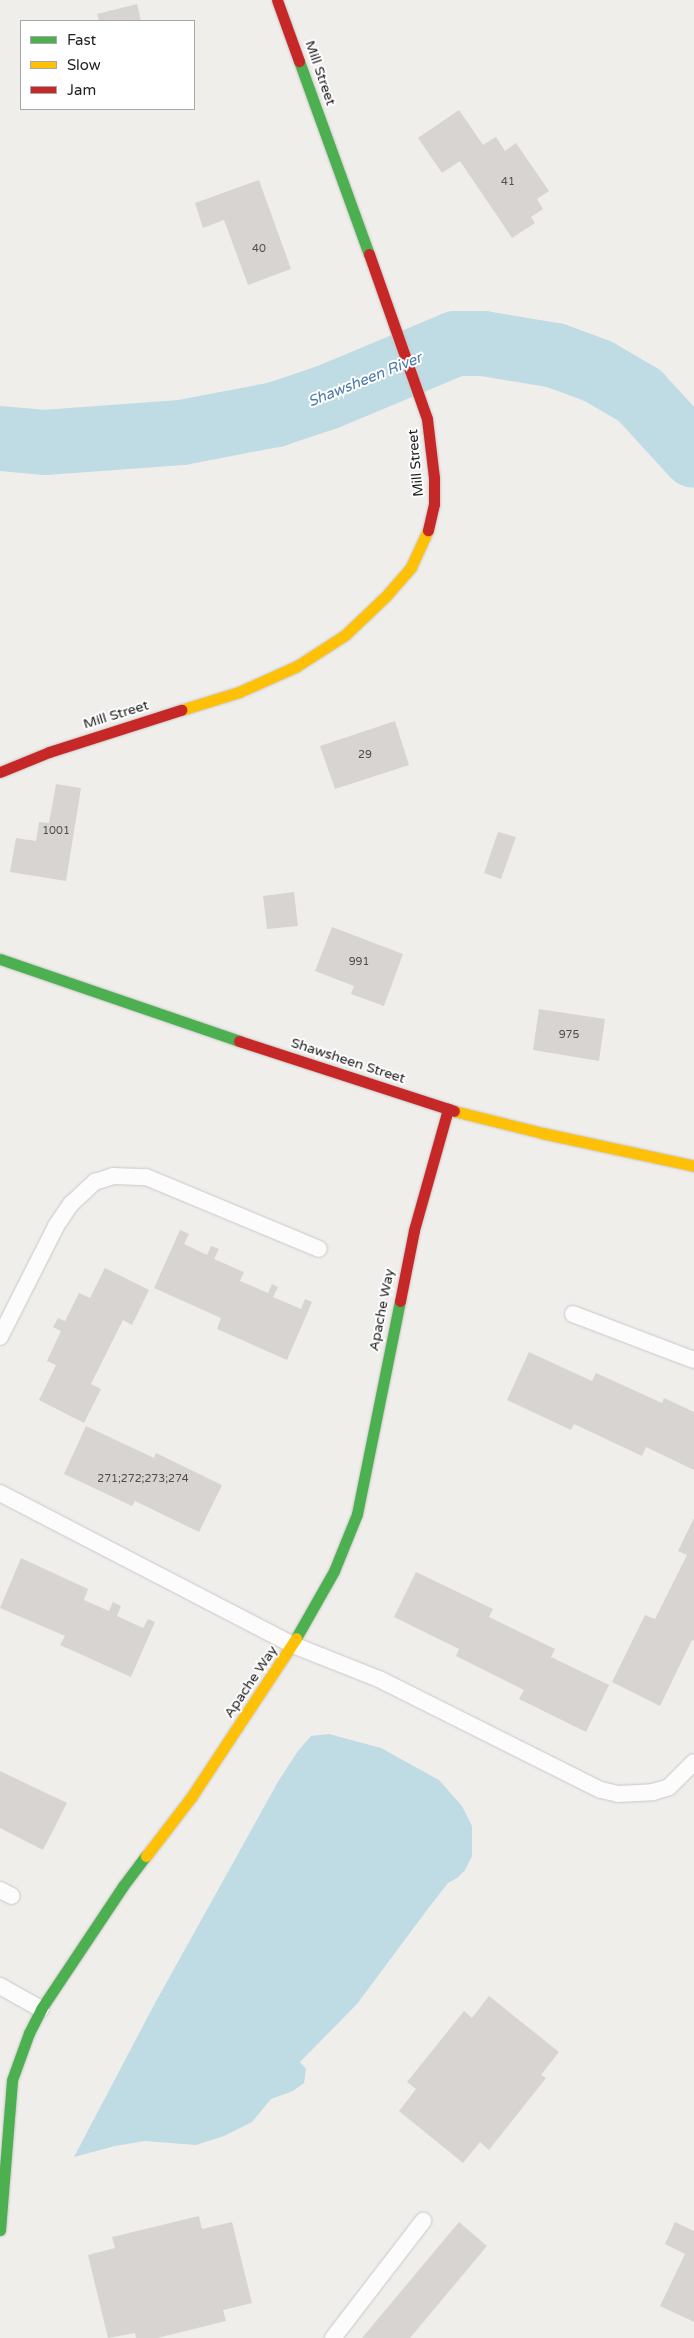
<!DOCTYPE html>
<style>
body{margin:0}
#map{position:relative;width:694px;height:2338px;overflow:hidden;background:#f0eeeb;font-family:"Varela Round",sans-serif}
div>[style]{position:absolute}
.water>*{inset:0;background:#bfdbe3}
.river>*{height:65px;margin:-32.5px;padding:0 32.5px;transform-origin:32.5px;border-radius:32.5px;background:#bfdbe3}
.building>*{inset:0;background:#d7d4d2}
.roads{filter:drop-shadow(0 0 1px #c9c8c7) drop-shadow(0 0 1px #c9c8c7)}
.lane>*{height:16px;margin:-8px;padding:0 8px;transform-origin:8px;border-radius:8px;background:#fdfcfc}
.fast>*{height:11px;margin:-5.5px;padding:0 5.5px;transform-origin:5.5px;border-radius:5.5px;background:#4caf50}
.slow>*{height:11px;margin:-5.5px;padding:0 5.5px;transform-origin:5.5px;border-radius:5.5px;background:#ffc107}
.jam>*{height:11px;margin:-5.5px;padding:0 5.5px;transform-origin:5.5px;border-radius:5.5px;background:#c62828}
span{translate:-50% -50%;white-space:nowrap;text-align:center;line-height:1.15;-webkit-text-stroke:4px #fff;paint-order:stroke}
.number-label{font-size:11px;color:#4f4e4e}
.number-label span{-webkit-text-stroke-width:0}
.street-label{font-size:14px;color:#222}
.water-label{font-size:15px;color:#4a7aab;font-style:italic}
.legend{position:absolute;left:20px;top:20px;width:175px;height:90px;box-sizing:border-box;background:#fff;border:1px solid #a7a7a7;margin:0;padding:6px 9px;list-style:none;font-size:15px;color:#222}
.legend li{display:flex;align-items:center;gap:10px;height:25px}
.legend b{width:25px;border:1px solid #a7a7a7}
</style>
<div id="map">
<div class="water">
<div style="clip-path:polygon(329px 1734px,381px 1748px,439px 1780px,462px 1806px,472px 1826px,472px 1856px,465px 1870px,457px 1878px,448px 1883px,430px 1906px,357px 2004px,300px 2062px,306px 2069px,304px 2083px,293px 2091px,271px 2099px,252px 2122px,224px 2136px,196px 2145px,145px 2141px,115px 2146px,74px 2157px,154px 2005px,279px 1780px,298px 1751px,311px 1736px)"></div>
</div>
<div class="river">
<div style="left:0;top:438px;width:44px;rotate:5.2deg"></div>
<div style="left:44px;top:442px;width:137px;rotate:-4.2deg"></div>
<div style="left:181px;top:432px;width:96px;rotate:-10.8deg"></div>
<div style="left:275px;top:414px;width:54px;rotate:-18.4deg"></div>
<div style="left:326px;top:397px;width:140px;rotate:-22.7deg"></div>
<div style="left:455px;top:343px;width:28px"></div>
<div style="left:483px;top:343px;width:73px;rotate:9.5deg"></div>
<div style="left:555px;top:355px;width:46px;rotate:20.4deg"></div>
<div style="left:598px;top:371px;width:48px;rotate:30.3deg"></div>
<div style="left:639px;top:395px;width:81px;rotate:47.5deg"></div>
</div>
<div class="building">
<div style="clip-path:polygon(137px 4px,141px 21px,99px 21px,97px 14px)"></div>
<div style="clip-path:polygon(459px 110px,483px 145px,496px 137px,505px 151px,516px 143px,549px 191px,537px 199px,543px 209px,531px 217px,535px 223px,512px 238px,460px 161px,442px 173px,418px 138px)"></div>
<div style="clip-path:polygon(259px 180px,291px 269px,248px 285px,224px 220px,203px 228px,195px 203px)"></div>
<div style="clip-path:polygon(395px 721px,409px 765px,335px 789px,320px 746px)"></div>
<div style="clip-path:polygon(56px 784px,81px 788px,66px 881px,10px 872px,16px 838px,36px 841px,39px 822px,49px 823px)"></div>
<div style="clip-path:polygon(498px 832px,516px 837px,501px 879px,484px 873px)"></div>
<div style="clip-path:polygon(294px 892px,298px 926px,267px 929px,263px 896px)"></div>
<div style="clip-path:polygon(332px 927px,403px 954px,384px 1006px,351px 994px,354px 986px,315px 971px)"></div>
<div style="clip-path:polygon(539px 1009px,605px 1019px,599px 1061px,533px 1050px)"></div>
<div style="clip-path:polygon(180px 1230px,189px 1234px,184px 1244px,207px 1255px,211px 1246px,219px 1249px,214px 1259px,244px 1272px,240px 1281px,268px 1293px,272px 1284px,278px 1287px,273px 1297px,301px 1309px,305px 1299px,312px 1302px,287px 1360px,217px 1329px,221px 1318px,154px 1288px)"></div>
<div style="clip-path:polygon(105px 1268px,149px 1290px,132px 1325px,123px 1320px,91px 1384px,101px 1389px,84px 1423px,39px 1400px,56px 1365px,47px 1361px,61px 1331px,53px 1327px,58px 1318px,65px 1321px,79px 1293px,90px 1298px)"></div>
<div style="clip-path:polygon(529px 1352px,592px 1381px,596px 1373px,662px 1403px,664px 1398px,694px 1412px,694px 1470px,646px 1447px,642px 1456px,574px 1424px,571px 1430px,507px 1400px)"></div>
<div style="clip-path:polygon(86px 1426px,154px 1458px,156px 1453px,222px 1485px,199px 1532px,135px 1501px,132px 1506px,64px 1474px)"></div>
<div style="clip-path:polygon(694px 1518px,694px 1641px,692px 1640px,660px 1706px,612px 1682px,645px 1615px,655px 1619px,687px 1555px,678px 1551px)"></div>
<div style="clip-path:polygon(21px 1558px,88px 1589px,84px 1600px,109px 1611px,113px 1602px,121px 1606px,117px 1616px,143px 1628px,148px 1619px,155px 1622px,131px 1677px,60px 1645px,65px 1636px,0 1608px)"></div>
<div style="clip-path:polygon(416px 1572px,493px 1609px,489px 1617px,555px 1649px,551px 1657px,609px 1685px,586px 1732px,519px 1699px,524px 1690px,456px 1656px,459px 1649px,394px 1617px)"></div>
<div style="clip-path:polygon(0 1771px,67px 1803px,43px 1850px,0 1828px)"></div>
<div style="clip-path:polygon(489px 1996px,559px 2052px,541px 2075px,546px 2078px,489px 2150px,480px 2142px,463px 2163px,399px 2111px,416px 2089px,407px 2082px,464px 2011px,472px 2018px)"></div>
<div style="clip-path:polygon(199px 2216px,202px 2229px,232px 2222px,252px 2303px,223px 2310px,226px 2321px,157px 2338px,136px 2338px,135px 2333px,108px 2338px,88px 2255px,115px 2248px,112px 2237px)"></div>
<div style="clip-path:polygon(459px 2222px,487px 2246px,410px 2338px,362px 2338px)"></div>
<div style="clip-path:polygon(675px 2222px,694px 2231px,694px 2322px,660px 2306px,685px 2254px,665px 2244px)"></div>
</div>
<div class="roads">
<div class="lane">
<div style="left:573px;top:1314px;width:129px;rotate:20.8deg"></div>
<div style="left:0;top:1337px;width:124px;rotate:-63.2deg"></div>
<div style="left:56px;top:1226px;width:27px;rotate:-56deg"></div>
<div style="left:71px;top:1204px;width:33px;rotate:-43deg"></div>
<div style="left:95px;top:1182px;width:19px;rotate:-18deg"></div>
<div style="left:113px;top:1176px;width:33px;rotate:2deg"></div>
<div style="left:146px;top:1177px;width:187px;rotate:22.6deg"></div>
<div style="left:0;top:1493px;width:330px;rotate:27.4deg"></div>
<div style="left:293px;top:1645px;width:92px;rotate:21.6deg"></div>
<div style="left:379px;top:1679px;width:248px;rotate:26.6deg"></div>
<div style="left:601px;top:1790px;width:17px;rotate:13deg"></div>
<div style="left:618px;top:1794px;width:35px;rotate:-3deg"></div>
<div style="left:653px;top:1792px;width:17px;rotate:-17deg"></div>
<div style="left:669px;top:1787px;width:35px;rotate:-45deg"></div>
<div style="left:0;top:1890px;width:13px;rotate:27deg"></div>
<div style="left:0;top:1986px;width:47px;rotate:29.3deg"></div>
<div style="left:333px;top:2338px;width:148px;rotate:-52.4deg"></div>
</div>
<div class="fast">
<div style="left:299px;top:61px;width:205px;rotate:70.1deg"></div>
<div style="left:0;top:959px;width:253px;rotate:18.9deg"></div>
<div style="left:296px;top:1638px;width:77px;rotate:-60.4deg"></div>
<div style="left:334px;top:1571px;width:61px;rotate:-68deg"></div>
<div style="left:357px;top:1514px;width:217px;rotate:-78.6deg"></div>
<div style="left:0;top:2230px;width:150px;rotate:-85.4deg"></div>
<div style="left:12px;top:2080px;width:50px;rotate:-70.1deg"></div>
<div style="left:29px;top:2033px;width:27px;rotate:-63deg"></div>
<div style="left:41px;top:2009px;width:148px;rotate:-56.3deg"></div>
<div style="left:123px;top:1886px;width:38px;rotate:-53deg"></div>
</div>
<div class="slow">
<div style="left:181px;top:710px;width:61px;rotate:-17.2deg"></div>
<div style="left:239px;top:692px;width:64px;rotate:-24.1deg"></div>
<div style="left:297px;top:666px;width:57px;rotate:-32.9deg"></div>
<div style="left:345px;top:635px;width:57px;rotate:-43.6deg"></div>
<div style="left:386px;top:596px;width:38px;rotate:-49deg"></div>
<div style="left:411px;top:567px;width:41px;rotate:-65.3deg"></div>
<div style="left:454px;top:1111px;width:91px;rotate:14deg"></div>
<div style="left:542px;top:1133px;width:156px;rotate:12.2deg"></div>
<div style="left:146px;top:1856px;width:76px;rotate:-52.5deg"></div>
<div style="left:192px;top:1796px;width:189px;rotate:-56.6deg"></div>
</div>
<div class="jam">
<div style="left:277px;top:0;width:65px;rotate:70.2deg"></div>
<div style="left:369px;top:254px;width:175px;rotate:70.6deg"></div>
<div style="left:427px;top:419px;width:59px;rotate:83.2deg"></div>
<div style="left:434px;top:478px;width:26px;rotate:90deg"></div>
<div style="left:434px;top:504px;width:27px;rotate:103deg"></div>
<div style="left:0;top:772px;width:53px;rotate:-22.2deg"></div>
<div style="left:49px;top:752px;width:139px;rotate:-17.7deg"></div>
<div style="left:239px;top:1041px;width:226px;rotate:18deg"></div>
<div style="left:400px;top:1301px;width:72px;rotate:-78.8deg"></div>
<div style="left:414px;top:1230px;width:126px;rotate:-74.3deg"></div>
</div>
</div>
<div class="number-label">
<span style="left:508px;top:182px">41</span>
<span style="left:259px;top:249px">40</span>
<span style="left:365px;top:755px">29</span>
<span style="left:56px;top:831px">1001</span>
<span style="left:359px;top:962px">991</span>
<span style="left:569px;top:1035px">975</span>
<span style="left:143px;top:1479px">271;272;273;274</span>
</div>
<div class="street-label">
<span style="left:320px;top:73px;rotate:71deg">Mill Street</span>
<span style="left:416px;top:463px;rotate:-95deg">Mill Street</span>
<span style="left:116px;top:715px;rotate:-17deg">Mill Street</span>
<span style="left:348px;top:1061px;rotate:18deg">Shawsheen Street</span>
<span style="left:382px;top:1310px;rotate:-79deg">Apache Way</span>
<span style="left:251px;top:1682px;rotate:-56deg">Apache Way</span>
</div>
<div class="water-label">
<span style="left:365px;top:380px;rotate:-22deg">Shawsheen River</span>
</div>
<ul class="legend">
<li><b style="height:6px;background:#4caf50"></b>Fast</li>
<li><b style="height:6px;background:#ffc107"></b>Slow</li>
<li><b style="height:6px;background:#c62828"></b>Jam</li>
</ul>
</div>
